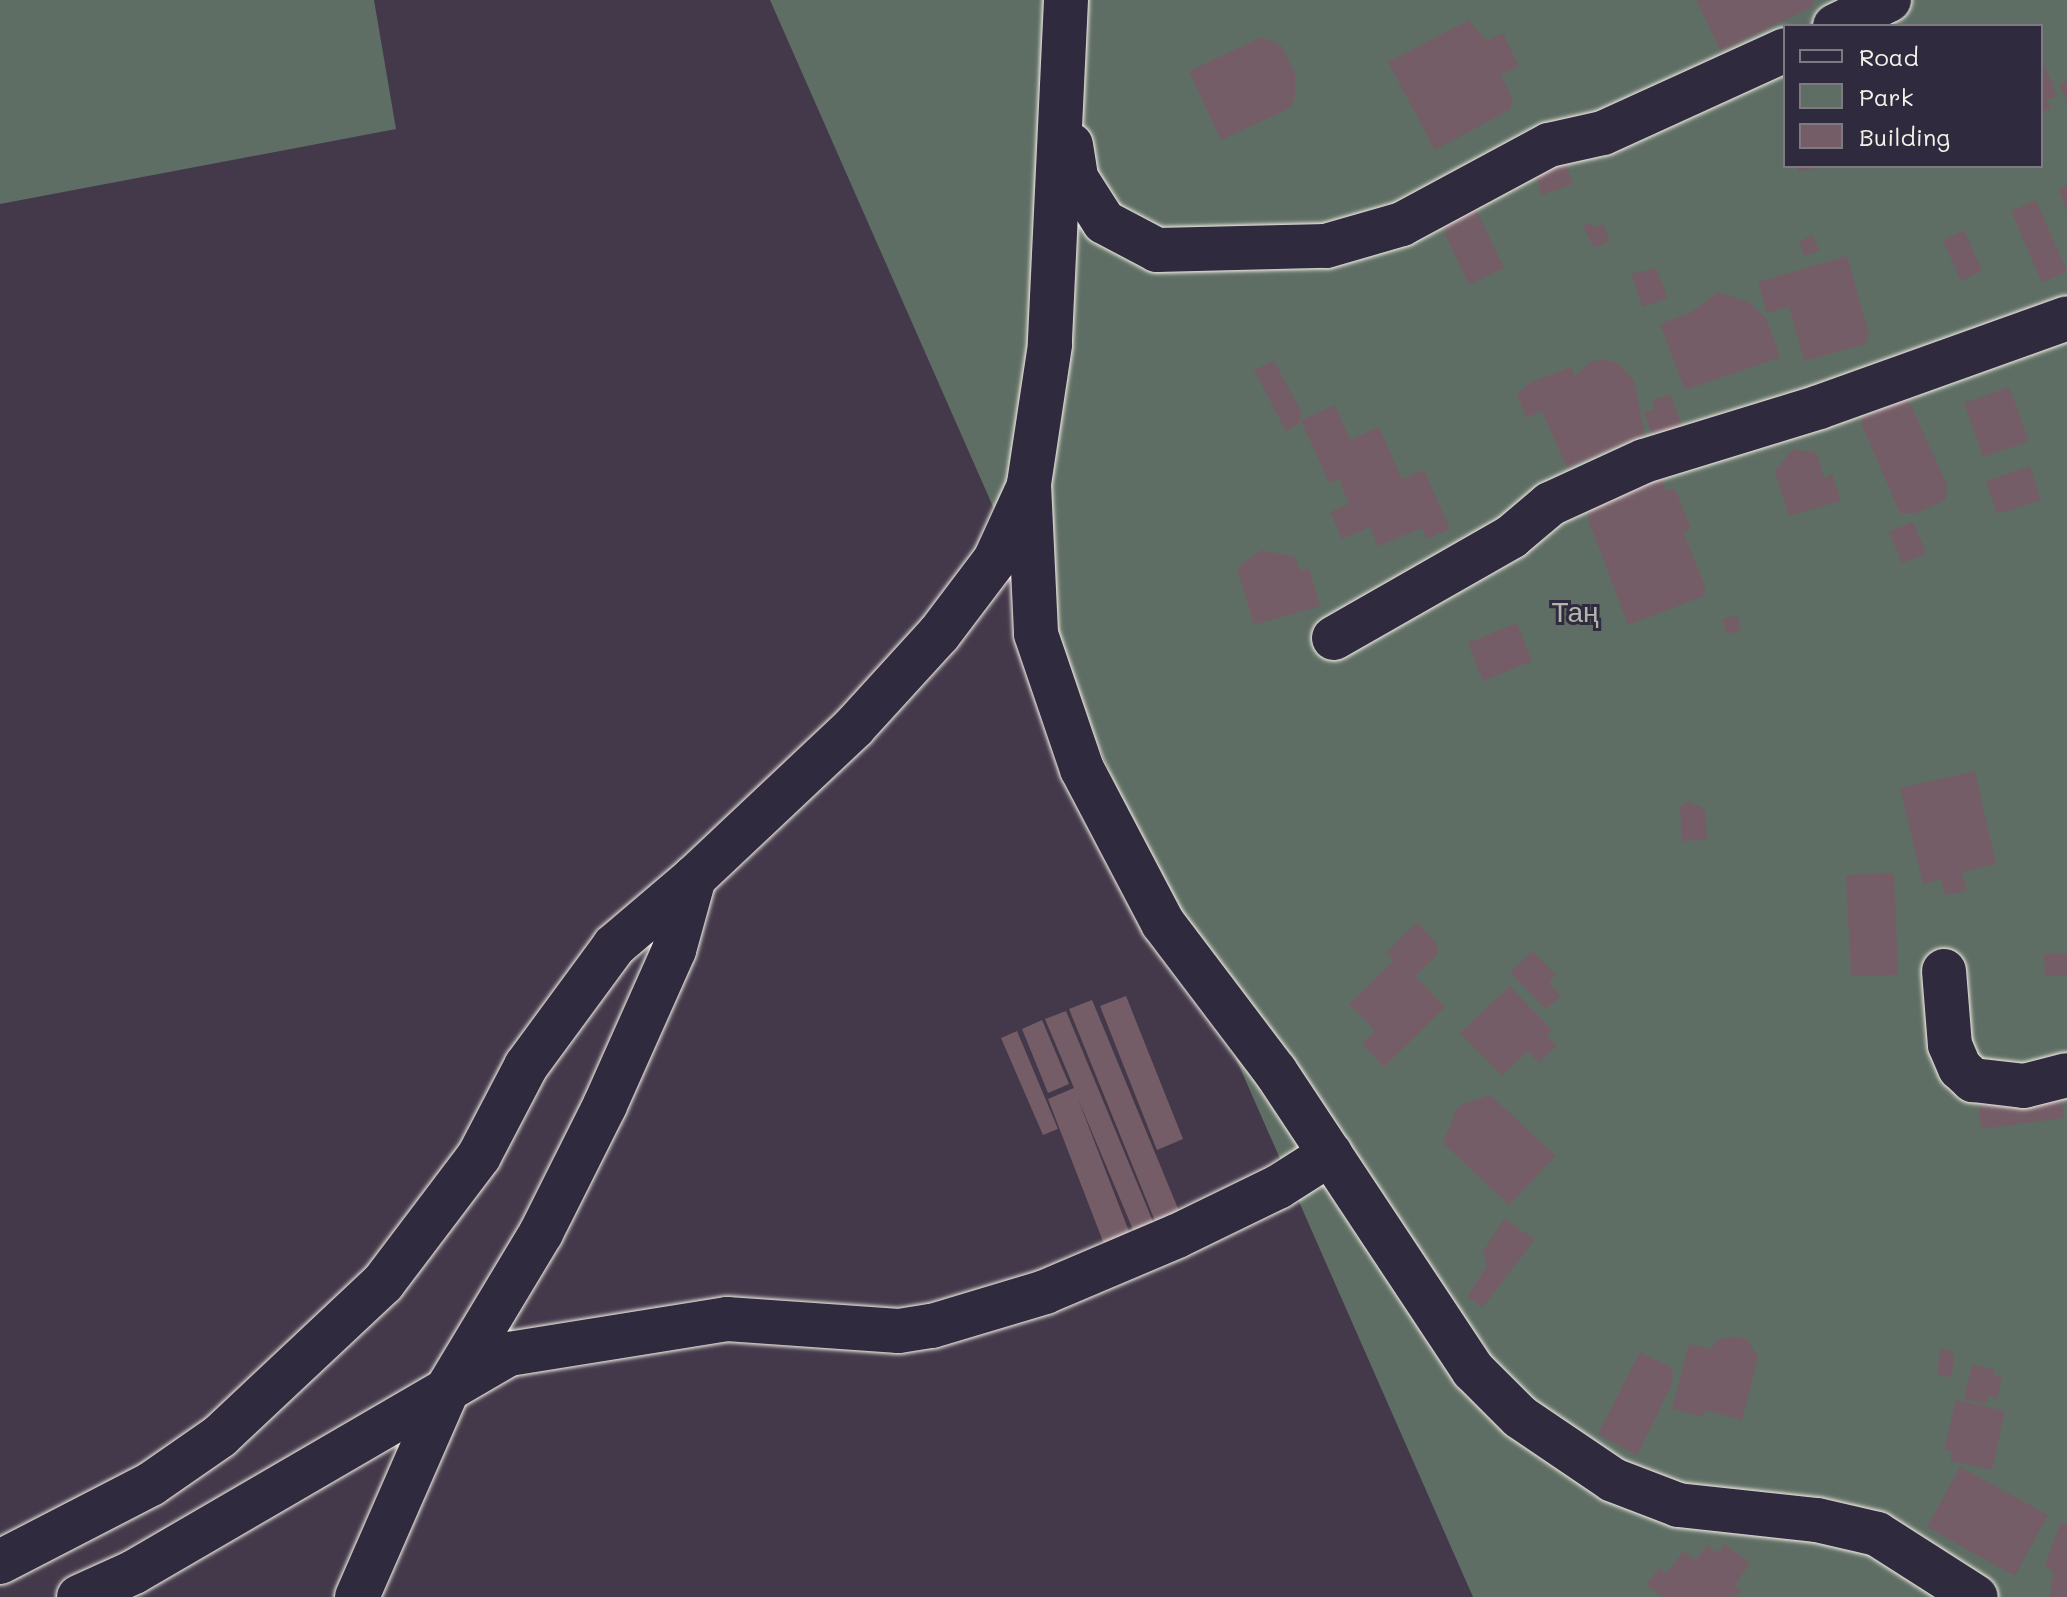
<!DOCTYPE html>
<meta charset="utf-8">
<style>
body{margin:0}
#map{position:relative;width:2067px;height:1597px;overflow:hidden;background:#44394a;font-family:Mali,sans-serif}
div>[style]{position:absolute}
.green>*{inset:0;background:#5f6e64}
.building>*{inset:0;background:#755d67}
.roads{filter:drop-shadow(0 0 2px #f4f1e8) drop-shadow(0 0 2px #f4f1e8)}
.minor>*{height:44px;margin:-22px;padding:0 22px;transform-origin:22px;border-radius:22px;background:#2f2a3d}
span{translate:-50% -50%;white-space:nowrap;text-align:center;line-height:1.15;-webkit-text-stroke:6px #2f2a3d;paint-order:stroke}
.park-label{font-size:28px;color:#b1b6ad}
.legend{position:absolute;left:1783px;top:24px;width:260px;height:144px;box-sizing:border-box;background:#2f2a3d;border:2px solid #7e7a81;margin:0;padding:10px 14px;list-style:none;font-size:24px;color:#f4f1e8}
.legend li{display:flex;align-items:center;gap:16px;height:40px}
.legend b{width:40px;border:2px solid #7e7a81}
</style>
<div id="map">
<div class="green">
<div style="clip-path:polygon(0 0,374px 0,396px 129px,0 204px)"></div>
<div style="clip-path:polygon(evenodd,770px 0,2067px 0,2067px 1597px,1473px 1597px,770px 0,1785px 26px,2041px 26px,2041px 166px,1785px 166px,1785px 26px)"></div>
</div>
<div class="building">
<div style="clip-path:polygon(1696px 0,1814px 0,1812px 7px,1721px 51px)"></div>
<div style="clip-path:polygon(1469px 20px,1487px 41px,1503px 33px,1519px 66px,1501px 75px,1513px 100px,1509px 110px,1435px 150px,1388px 62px)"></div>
<div style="clip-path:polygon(1262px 37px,1281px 45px,1295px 73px,1295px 96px,1290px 108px,1221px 140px,1189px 71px)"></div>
<div style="clip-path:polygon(2041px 57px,2057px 96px,2047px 100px,2051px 108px,2041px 113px)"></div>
<div style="clip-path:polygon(2067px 81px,2067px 101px,2059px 84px)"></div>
<div style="clip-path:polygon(1564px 159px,1573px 184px,1542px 195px,1532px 166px)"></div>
<div style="clip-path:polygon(1797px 166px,1818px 166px,1818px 167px,1799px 172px)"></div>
<div style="clip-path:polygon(2067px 185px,2067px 210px,2058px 189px)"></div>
<div style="clip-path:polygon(2036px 200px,2067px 271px,2042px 283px,2011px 211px)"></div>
<div style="clip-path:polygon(1475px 207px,1504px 268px,1469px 285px,1446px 236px,1446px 221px)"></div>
<div style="clip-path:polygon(1591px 222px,1594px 228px,1603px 224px,1610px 241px,1594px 248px,1583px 226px)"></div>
<div style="clip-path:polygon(1964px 230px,1982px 271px,1961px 281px,1943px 240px)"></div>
<div style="clip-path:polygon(1813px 235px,1819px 251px,1804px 256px,1799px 241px)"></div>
<div style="clip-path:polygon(1847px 256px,1869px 334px,1866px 344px,1804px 361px,1789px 306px,1767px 313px,1758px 282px)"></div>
<div style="clip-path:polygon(1656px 268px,1668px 298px,1643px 307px,1631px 274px)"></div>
<div style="clip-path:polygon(1718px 292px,1748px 302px,1766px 318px,1780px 357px,1685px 390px,1660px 324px,1690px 313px)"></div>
<div style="clip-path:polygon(1604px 359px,1619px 364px,1634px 381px,1645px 435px,1567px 468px,1542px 411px,1526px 418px,1517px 394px,1531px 382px,1571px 367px,1575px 376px,1590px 362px)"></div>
<div style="clip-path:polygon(1274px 361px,1301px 411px,1299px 424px,1286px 431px,1254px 370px)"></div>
<div style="clip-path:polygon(2009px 387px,2029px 441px,1983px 457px,1964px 403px)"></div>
<div style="clip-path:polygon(1670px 394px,1684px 429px,1655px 441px,1644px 413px,1655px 409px,1652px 400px)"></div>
<div style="clip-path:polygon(1891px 394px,1909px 401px,1947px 485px,1946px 500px,1917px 513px,1900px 513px,1861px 423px,1869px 402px)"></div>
<div style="clip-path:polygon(1335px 405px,1350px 440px,1379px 427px,1402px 479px,1424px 470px,1450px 529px,1427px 539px,1422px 528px,1378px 546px,1370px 527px,1342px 539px,1330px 512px,1349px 504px,1339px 479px,1329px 483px,1301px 420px)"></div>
<div style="clip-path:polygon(1793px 449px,1817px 453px,1824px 478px,1832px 474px,1841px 501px,1789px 516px,1775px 471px)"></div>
<div style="clip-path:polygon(2030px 466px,2041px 500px,1997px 514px,1986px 481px)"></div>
<div style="clip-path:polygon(1638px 478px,1662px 480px,1666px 491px,1675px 489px,1691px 529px,1683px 532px,1705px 586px,1704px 596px,1628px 625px,1587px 516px,1607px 484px)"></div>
<div style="clip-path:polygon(1913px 522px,1926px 553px,1902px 563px,1889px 532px)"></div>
<div style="clip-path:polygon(1261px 550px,1295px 557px,1300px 571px,1309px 568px,1320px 606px,1254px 625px,1237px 568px)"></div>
<div style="clip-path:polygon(1737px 615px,1741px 630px,1727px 634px,1722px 619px)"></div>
<div style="clip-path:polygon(1517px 623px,1532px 661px,1483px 681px,1468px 643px)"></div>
<div style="clip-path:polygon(1975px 771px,1996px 864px,1962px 872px,1967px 891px,1945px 895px,1941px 879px,1923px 884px,1900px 788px)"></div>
<div style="clip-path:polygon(1688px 801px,1705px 809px,1707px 840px,1682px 841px,1680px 808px)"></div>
<div style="clip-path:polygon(1894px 873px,1898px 975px,1851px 976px,1846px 875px)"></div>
<div style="clip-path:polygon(1417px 922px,1438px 945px,1437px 955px,1415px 976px,1445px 1007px,1384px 1067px,1362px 1044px,1375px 1031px,1349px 1004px,1394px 961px,1386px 953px)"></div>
<div style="clip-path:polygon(1533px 951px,1556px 975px,1549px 982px,1561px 996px,1545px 1009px,1510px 972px)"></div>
<div style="clip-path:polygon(2044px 954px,2067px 954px,2067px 976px,2045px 975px)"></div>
<div style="clip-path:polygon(1510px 986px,1552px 1030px,1546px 1035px,1557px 1046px,1539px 1063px,1528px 1051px,1502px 1076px,1460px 1033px)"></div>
<div style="clip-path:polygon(1126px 996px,1183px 1139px,1157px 1150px,1100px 1006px)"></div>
<div style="clip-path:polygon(1092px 1000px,1179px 1211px,1155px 1221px,1069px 1009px)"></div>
<div style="clip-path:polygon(1066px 1011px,1154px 1224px,1134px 1232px,1078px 1099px,1130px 1234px,1104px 1244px,1048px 1099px,1074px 1088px,1045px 1019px)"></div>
<div style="clip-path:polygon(1042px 1020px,1069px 1084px,1048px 1093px,1022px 1029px)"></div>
<div style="clip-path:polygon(1017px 1031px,1058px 1129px,1043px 1135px,1001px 1038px)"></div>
<div style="clip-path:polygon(1490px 1095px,1556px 1156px,1509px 1205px,1443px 1143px,1458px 1106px)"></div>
<div style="clip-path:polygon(2061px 1095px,2064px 1118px,1981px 1129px,1979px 1105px)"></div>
<div style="clip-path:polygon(1504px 1219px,1535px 1239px,1483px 1307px,1467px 1297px,1487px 1266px,1483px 1251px)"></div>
<div style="clip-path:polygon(1731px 1337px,1747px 1339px,1758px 1357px,1742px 1420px,1705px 1410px,1703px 1417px,1672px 1409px,1689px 1344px,1711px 1349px,1717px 1340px)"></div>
<div style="clip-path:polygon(1940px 1349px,1954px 1351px,1952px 1377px,1937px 1375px)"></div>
<div style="clip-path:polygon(1640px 1352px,1672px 1368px,1673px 1382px,1637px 1455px,1598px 1434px)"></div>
<div style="clip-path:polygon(1972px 1364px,1995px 1370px,1994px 1375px,2002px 1377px,1997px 1399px,1988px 1396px,1986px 1404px,1964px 1399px)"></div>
<div style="clip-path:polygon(1956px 1400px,2005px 1411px,1992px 1470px,1950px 1461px,1952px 1452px,1944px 1450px)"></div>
<div style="clip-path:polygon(1960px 1467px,2048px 1515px,2015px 1576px,1927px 1527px)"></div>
<div style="clip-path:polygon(2061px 1522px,2067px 1525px,2067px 1597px,2050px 1597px,2053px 1573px,2045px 1564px)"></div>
<div style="clip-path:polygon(1724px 1544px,1750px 1563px,1735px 1585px,1741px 1589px,1735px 1597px,1663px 1597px,1646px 1585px,1659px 1568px,1667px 1573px,1683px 1551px,1696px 1560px,1707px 1545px,1718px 1553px)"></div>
</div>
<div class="roads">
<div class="minor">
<div style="left:1066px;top:0;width:345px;rotate:92.7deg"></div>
<div style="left:1050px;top:345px;width:141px;rotate:98.6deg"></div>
<div style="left:1029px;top:484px;width:150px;rotate:87.3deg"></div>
<div style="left:1036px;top:634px;width:143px;rotate:71.2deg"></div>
<div style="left:1082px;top:769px;width:174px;rotate:62.3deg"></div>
<div style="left:1163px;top:923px;width:186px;rotate:52.9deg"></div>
<div style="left:1275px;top:1071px;width:359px;rotate:56.5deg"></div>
<div style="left:1473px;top:1370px;width:66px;rotate:45deg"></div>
<div style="left:1520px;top:1417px;width:112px;rotate:34.1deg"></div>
<div style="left:1613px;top:1480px;width:70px;rotate:21deg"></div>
<div style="left:1678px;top:1505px;width:140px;rotate:6.2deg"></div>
<div style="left:1817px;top:1520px;width:62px;rotate:13.1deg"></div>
<div style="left:1877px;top:1534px;width:117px;rotate:32.5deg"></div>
<div style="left:1835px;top:26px;width:60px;rotate:-25.7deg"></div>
<div style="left:1071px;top:145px;width:33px;rotate:81deg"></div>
<div style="left:1076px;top:178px;width:52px;rotate:57.5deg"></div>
<div style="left:1104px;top:222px;width:60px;rotate:27.8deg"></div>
<div style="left:1157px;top:250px;width:169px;rotate:-1.4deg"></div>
<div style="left:1326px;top:246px;width:79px;rotate:-16.1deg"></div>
<div style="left:1402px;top:224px;width:167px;rotate:-28.3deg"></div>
<div style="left:1549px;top:145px;width:55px;rotate:-12.5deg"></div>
<div style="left:1603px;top:133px;width:200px;rotate:-24.5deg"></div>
<div style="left:1334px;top:638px;width:204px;rotate:-29.7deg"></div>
<div style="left:1511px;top:537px;width:51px;rotate:-40.2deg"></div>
<div style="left:1550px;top:504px;width:103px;rotate:-24.6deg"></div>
<div style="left:1644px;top:461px;width:183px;rotate:-17.1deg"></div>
<div style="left:1819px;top:407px;width:263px;rotate:-19.7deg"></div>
<div style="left:1944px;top:971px;width:74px;rotate:85.4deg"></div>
<div style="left:1950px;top:1045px;width:25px;rotate:67deg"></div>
<div style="left:1960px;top:1068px;width:18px;rotate:43deg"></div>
<div style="left:1973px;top:1080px;width:51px;rotate:6.7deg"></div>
<div style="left:2024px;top:1086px;width:44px;rotate:-14.3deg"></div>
<div style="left:0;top:1562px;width:170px;rotate:-27.3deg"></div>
<div style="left:151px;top:1484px;width:84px;rotate:-34.8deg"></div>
<div style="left:220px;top:1436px;width:224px;rotate:-43.2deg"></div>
<div style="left:383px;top:1283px;width:159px;rotate:-52.9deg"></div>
<div style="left:479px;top:1156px;width:102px;rotate:-62.4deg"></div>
<div style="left:526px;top:1066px;width:149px;rotate:-53.7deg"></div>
<div style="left:614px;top:946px;width:105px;rotate:-40.4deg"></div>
<div style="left:694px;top:878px;width:220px;rotate:-43.3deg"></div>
<div style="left:854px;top:727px;width:126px;rotate:-47.6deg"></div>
<div style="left:939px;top:634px;width:93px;rotate:-52.9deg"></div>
<div style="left:995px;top:560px;width:77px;rotate:-65.4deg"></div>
<div style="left:79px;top:1597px;width:60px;rotate:-24.4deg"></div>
<div style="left:134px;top:1572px;width:434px;rotate:-30.2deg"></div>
<div style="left:509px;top:1354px;width:221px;rotate:-9.1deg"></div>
<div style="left:727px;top:1319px;width:172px;rotate:4deg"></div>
<div style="left:899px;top:1331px;width:33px;rotate:-9deg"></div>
<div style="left:932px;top:1326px;width:118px;rotate:-16.7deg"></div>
<div style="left:1045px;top:1292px;width:143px;rotate:-23deg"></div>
<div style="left:1177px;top:1236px;width:112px;rotate:-25.9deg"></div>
<div style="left:1278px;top:1187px;width:62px;rotate:-32.4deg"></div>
<div style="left:357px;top:1597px;width:230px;rotate:-66.4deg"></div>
<div style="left:449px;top:1386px;width:179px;rotate:-59deg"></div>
<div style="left:541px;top:1233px;width:143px;rotate:-63.4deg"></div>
<div style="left:605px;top:1105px;width:170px;rotate:-66deg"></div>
<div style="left:674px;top:950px;width:75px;rotate:-74.5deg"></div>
</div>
</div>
<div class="park-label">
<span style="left:1575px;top:611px">Таң</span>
</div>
<ul class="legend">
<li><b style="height:10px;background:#2f2a3d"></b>Road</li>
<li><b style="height:22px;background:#5f6e64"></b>Park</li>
<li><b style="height:22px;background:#755d67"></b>Building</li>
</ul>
</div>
